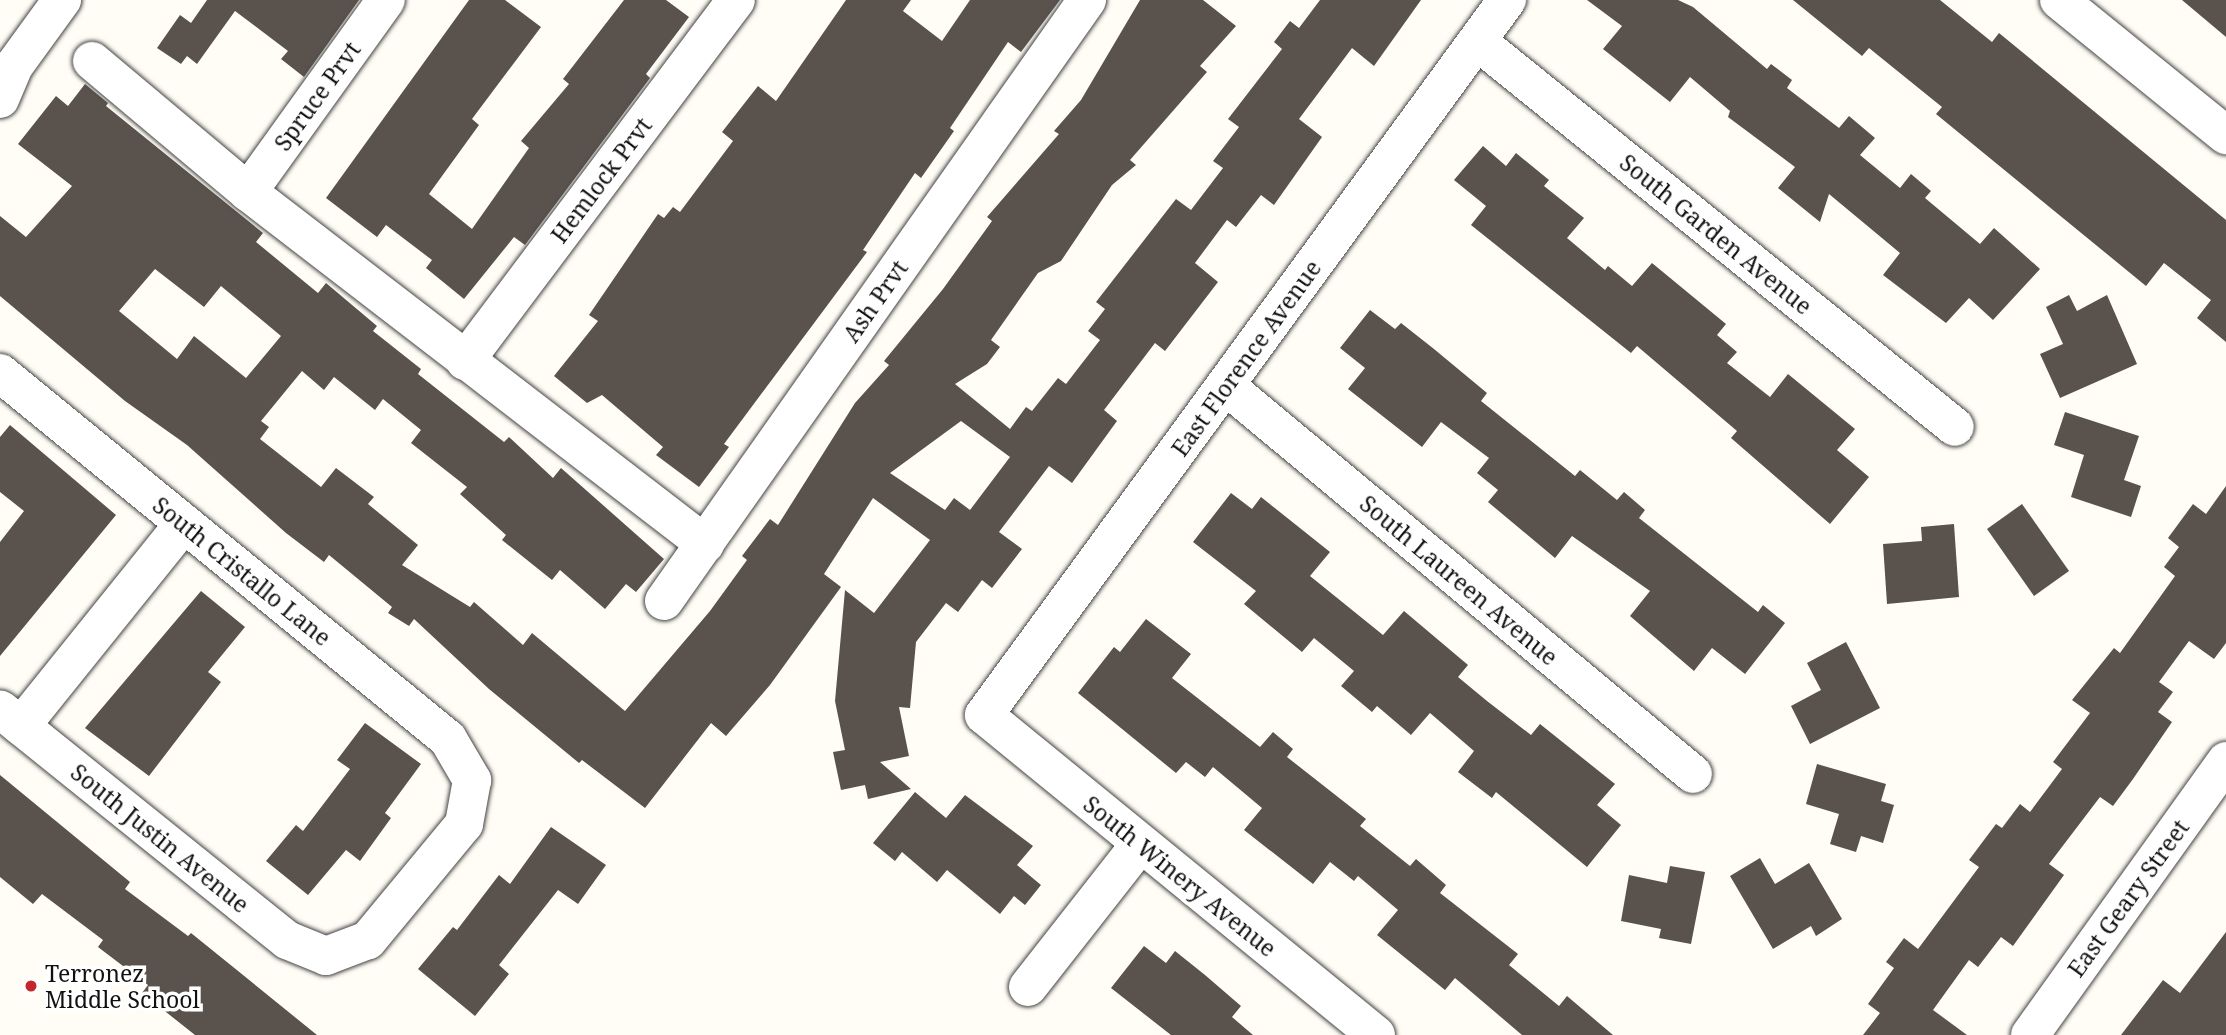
<!DOCTYPE html>
<style>
body{margin:0}
#map{position:relative;width:2226px;height:1035px;overflow:hidden;background:#fffdf5;font-family:"Noto Serif",serif}
div>[style]{position:absolute}
.building>*{inset:0;background:#5a524d}
.roads{filter:drop-shadow(0 0 2px #444) drop-shadow(0 0 2px #444)}
.minor>*{height:38px;margin:-19px;padding:0 19px;transform-origin:19px;border-radius:19px;background:#fff}
.dots>*{width:19px;height:19px;translate:-50% -50%;box-sizing:border-box;border:4px solid #fff;border-radius:50%}
span{translate:-50% -50%;white-space:nowrap;text-align:center;line-height:1.15;-webkit-text-stroke:7px #fff;paint-order:stroke}
.street-label{font-size:23px;color:#111}
.poi-label{font-size:23px;color:#111}
.left{translate:0 -50%;text-align:left}
</style>
<div id="map">
<div class="building">
<div style="clip-path:polygon(207px 0,359px 0,304px 77px,281px 59px,288px 51px,235px 11px,197px 64px,187px 56px,181px 64px,157px 48px,180px 15px,191px 23px)"></div>
<div style="clip-path:polygon(469px 0,505px 0,541px 27px,472px 119px,479px 125px,429px 194px,472px 229px,529px 148px,521px 141px,569px 84px,563px 79px,624px 0,666px 0,689px 17px,646px 74px,650px 78px,525px 245px,514px 237px,464px 299px,426px 268px,432px 260px,386px 225px,377px 237px,326px 198px)"></div>
<div style="clip-path:polygon(846px 0,911px 0,903px 11px,942px 41px,970px 0,1060px 0,1021px 52px,1008px 42px,950px 128px,954px 131px,921px 178px,915px 173px,863px 250px,867px 252px,724px 444px,729px 447px,699px 487px,656px 455px,663px 447px,602px 395px,587px 403px,554px 376px,598px 321px,589px 315px,658px 214px,664px 218px,673px 207px,680px 212px,733px 141px,722px 132px,758px 86px,776px 101px)"></div>
<div style="clip-path:polygon(evenodd,1140px 0,1203px 0,1236px 26px,1200px 66px,1207px 72px,1130px 160px,1136px 165px,1112px 185px,1061px 261px,1038px 273px,991px 340px,1000px 347px,987px 364px,955px 384px,1010px 429px,1026px 407px,1032px 411px,1058px 378px,1066px 384px,1100px 340px,1088px 331px,1105px 309px,1096px 302px,1176px 199px,1191px 210px,1223px 168px,1213px 161px,1239px 127px,1228px 119px,1282px 49px,1274px 42px,1290px 21px,1299px 28px,1320px 0,1421px 0,1374px 66px,1352px 48px,1299px 119px,1322px 137px,1274px 205px,1261px 195px,1236px 227px,1227px 220px,1195px 263px,1218px 282px,1165px 351px,1155px 343px,1104px 410px,1117px 421px,1072px 483px,1049px 466px,999px 532px,1022px 549px,992px 588px,982px 580px,958px 612px,946px 603px,916px 642px,910px 708px,899px 707px,909px 756px,880px 762px,911px 789px,868px 799px,865px 785px,841px 790px,833px 752px,845px 750px,835px 701px,845px 590px,874px 613px,930px 540px,873px 498px,824px 574px,841px 587px,770px 685px,726px 736px,711px 723px,645px 808px,582px 760px,579px 763px,489px 689px,414px 619px,409px 626px,388px 613px,392px 607px,329px 555px,324px 562px,286px 533px,187px 445px,125px 401px,0 296px,0 216px,26px 237px,72px 186px,18px 144px,56px 96px,68px 106px,85px 84px,108px 103px,106px 106px,263px 233px,256px 242px,318px 293px,326px 283px,377px 326px,373px 331px,421px 369px,418px 374px,504px 442px,509px 437px,553px 478px,561px 468px,664px 559px,636px 592px,626px 584px,605px 609px,560px 570px,552px 580px,502px 540px,506px 535px,460px 494px,467px 487px,411px 443px,421px 430px,383px 399px,375px 410px,334px 377px,324px 390px,302px 371px,261px 421px,269px 427px,260px 439px,321px 487px,336px 468px,374px 497px,368px 504px,418px 545px,402px 565px,470px 607px,474px 602px,523px 645px,532px 633px,625px 711px,710px 611px,747px 560px,742px 556px,770px 519px,778px 525px,855px 403px,889px 365px,884px 361px,943px 289px,992px 221px,987px 217px,1059px 134px,1054px 131px,1081px 100px,1140px 0,155px 269px,204px 307px,221px 286px,281px 336px,246px 378px,194px 336px,177px 359px,119px 311px,155px 269px,1140px 0,961px 421px,1010px 457px,970px 510px,954px 498px,945px 510px,890px 473px,961px 421px)"></div>
<div style="clip-path:polygon(1587px 0,1678px 0,1693px 7px,1767px 69px,1771px 64px,1792px 80px,1787px 88px,1839px 128px,1849px 116px,1875px 138px,1860px 155px,1900px 188px,1911px 174px,1931px 191px,1925px 198px,1980px 244px,1994px 228px,2040px 269px,1993px 320px,1969px 298px,1946px 323px,1883px 275px,1900px 253px,1829px 194px,1820px 222px,1778px 188px,1795px 167px,1728px 117px,1730px 111px,1690px 77px,1670px 102px,1603px 49px,1622px 26px)"></div>
<div style="clip-path:polygon(1793px 0,1940px 0,1992px 42px,1999px 33px,2226px 220px,2226px 342px,2197px 318px,2211px 300px,2164px 263px,2146px 286px,1936px 114px,1942px 107px,1869px 48px,1862px 56px)"></div>
<div style="clip-path:polygon(2182px 0,2226px 0,2226px 37px)"></div>
<div style="clip-path:polygon(1483px 146px,1506px 166px,1516px 153px,1549px 180px,1544px 186px,1584px 218px,1567px 238px,1605px 270px,1608px 266px,1632px 286px,1652px 263px,1726px 324px,1717px 335px,1737px 352px,1727px 363px,1770px 397px,1788px 374px,1855px 429px,1837px 450px,1869px 477px,1830px 524px,1731px 438px,1737px 431px,1637px 346px,1631px 353px,1471px 225px,1486px 206px,1454px 180px)"></div>
<div style="clip-path:polygon(2069px 295px,2077px 311px,2107px 295px,2137px 364px,2060px 398px,2040px 354px,2063px 344px,2046px 307px)"></div>
<div style="clip-path:polygon(1370px 310px,1395px 329px,1401px 323px,1434px 349px,1487px 393px,1481px 401px,1575px 476px,1580px 470px,1617px 500px,1624px 492px,1645px 510px,1639px 518px,1758px 612px,1763px 605px,1785px 623px,1745px 674px,1712px 648px,1694px 671px,1630px 616px,1650px 591px,1572px 536px,1555px 558px,1488px 502px,1498px 490px,1477px 473px,1489px 458px,1441px 422px,1422px 447px,1348px 389px,1365px 368px,1340px 348px)"></div>
<div style="clip-path:polygon(2065px 412px,2139px 436px,2124px 480px,2141px 486px,2131px 517px,2071px 497px,2084px 455px,2054px 445px)"></div>
<div style="clip-path:polygon(10px 425px,116px 515px,0 656px,0 542px,24px 511px,0 492px,0 437px)"></div>
<div style="clip-path:polygon(2226px 486px,2226px 643px,2214px 659px,2189px 641px,2159px 682px,2173px 692px,2158px 712px,2172px 722px,2133px 779px,2113px 806px,2100px 797px,2049px 864px,2064px 875px,2013px 946px,2001px 937px,1978px 967px,1969px 960px,1933px 1010px,1967px 1035px,1863px 1035px,1880px 1013px,1868px 1004px,1894px 968px,1886px 962px,1904px 938px,1918px 949px,1979px 867px,1969px 860px,1996px 824px,2002px 828px,2020px 804px,2030px 812px,2062px 769px,2053px 762px,2090px 713px,2072px 700px,2114px 648px,2120px 653px,2175px 576px,2164px 567px,2179px 547px,2168px 538px,2193px 504px,2206px 514px)"></div>
<div style="clip-path:polygon(1231px 493px,1252px 509px,1261px 497px,1330px 552px,1310px 576px,1383px 635px,1404px 611px,1468px 665px,1458px 677px,1487px 701px,1531px 735px,1540px 724px,1615px 784px,1597px 805px,1621px 825px,1587px 867px,1496px 792px,1492px 798px,1458px 772px,1474px 751px,1430px 713px,1411px 735px,1377px 706px,1372px 712px,1341px 686px,1354px 671px,1314px 638px,1302px 652px,1244px 604px,1256px 591px,1193px 542px)"></div>
<div style="clip-path:polygon(2022px 504px,2069px 571px,2034px 596px,1987px 529px)"></div>
<div style="clip-path:polygon(1954px 524px,1959px 597px,1887px 604px,1883px 544px,1922px 541px,1921px 527px)"></div>
<div style="clip-path:polygon(201px 591px,245px 627px,208px 672px,221px 682px,149px 776px,85px 728px)"></div>
<div style="clip-path:polygon(1146px 619px,1191px 654px,1172px 678px,1260px 747px,1273px 732px,1293px 749px,1287px 757px,1366px 819px,1360px 826px,1410px 866px,1416px 859px,1446px 885px,1440px 893px,1518px 954px,1509px 965px,1559px 1006px,1567px 996px,1613px 1035px,1522px 1035px,1455px 978px,1445px 990px,1377px 935px,1398px 910px,1358px 876px,1354px 881px,1330px 862px,1313px 884px,1244px 830px,1262px 808px,1213px 767px,1205px 777px,1186px 762px,1176px 773px,1078px 693px,1114px 647px,1120px 652px)"></div>
<div style="clip-path:polygon(1846px 642px,1880px 708px,1810px 744px,1791px 706px,1821px 690px,1807px 663px)"></div>
<div style="clip-path:polygon(365px 723px,421px 764px,385px 813px,391px 818px,360px 861px,346px 850px,308px 895px,266px 861px,296px 825px,303px 831px,350px 769px,337px 760px)"></div>
<div style="clip-path:polygon(1817px 764px,1886px 784px,1881px 801px,1894px 805px,1883px 843px,1861px 836px,1856px 852px,1830px 844px,1839px 814px,1806px 804px)"></div>
<div style="clip-path:polygon(0 775px,130px 882px,125px 889px,188px 936px,191px 933px,317px 1035px,195px 1035px,142px 993px,148px 985px,98px 947px,103px 940px,42px 894px,33px 904px,0 877px)"></div>
<div style="clip-path:polygon(915px 792px,946px 818px,965px 795px,1033px 846px,1017px 865px,1041px 885px,1025px 905px,1014px 896px,1000px 914px,947px 870px,937px 882px,902px 852px,895px 861px,873px 843px)"></div>
<div style="clip-path:polygon(551px 827px,606px 865px,578px 904px,558px 890px,499px 965px,509px 974px,475px 1016px,418px 969px,453px 927px,457px 930px,499px 875px,510px 884px)"></div>
<div style="clip-path:polygon(1760px 858px,1775px 884px,1809px 863px,1842px 919px,1816px 936px,1811px 926px,1773px 949px,1730px 876px)"></div>
<div style="clip-path:polygon(1670px 866px,1705px 872px,1691px 944px,1659px 938px,1661px 929px,1621px 921px,1629px 875px,1667px 883px)"></div>
<div style="clip-path:polygon(2226px 932px,2226px 1035px,2121px 1035px,2163px 980px,2180px 993px)"></div>
<div style="clip-path:polygon(1144px 946px,1166px 963px,1175px 951px,1205px 975px,1241px 1006px,1232px 1017px,1253px 1035px,1171px 1035px,1111px 988px)"></div>
</div>
<div class="roads">
<div class="minor">
<div style="left:2059px;top:0;width:215px;rotate:39deg"></div>
<div style="left:1477px;top:41px;width:614px;rotate:38.92deg"></div>
<div style="left:92px;top:61px;width:204px;rotate:40deg"></div>
<div style="left:248px;top:192px;width:577px;rotate:37.6deg"></div>
<div style="left:0;top:99px;width:36px;rotate:-67deg"></div>
<div style="left:14px;top:66px;width:82px;rotate:-54deg"></div>
<div style="left:248px;top:192px;width:236px;rotate:-54.3deg"></div>
<div style="left:465px;top:361px;width:451px;rotate:-53.1deg"></div>
<div style="left:0;top:373px;width:578px;rotate:39.25deg"></div>
<div style="left:448px;top:739px;width:48px;rotate:59.7deg"></div>
<div style="left:472px;top:780px;width:45px;rotate:100.3deg"></div>
<div style="left:464px;top:824px;width:151px;rotate:129.6deg"></div>
<div style="left:368px;top:940px;width:45px;rotate:159.1deg"></div>
<div style="left:326px;top:956px;width:42px;rotate:-157.7deg"></div>
<div style="left:287px;top:940px;width:368px;rotate:-141.2deg"></div>
<div style="left:1226px;top:386px;width:607px;rotate:39.72deg"></div>
<div style="left:664px;top:601px;width:735px;rotate:-54.86deg"></div>
<div style="left:21px;top:726px;width:260px;rotate:-51.2deg"></div>
<div style="left:1028px;top:987px;width:182px;rotate:-51.9deg"></div>
<div style="left:1376px;top:1035px;width:506px;rotate:-140.77deg"></div>
<div style="left:984px;top:715px;width:886px;rotate:-53.82deg"></div>
<div style="left:2030px;top:1035px;width:337px;rotate:-54.4deg"></div>
</div>
</div>
<div class="dots">
<div style="left:31px;top:986px;background:#c4262e"></div>
</div>
<div class="street-label">
<span style="left:317px;top:96px;rotate:-54deg">Spruce Prvt</span>
<span style="left:601px;top:180px;rotate:-53deg">Hemlock Prvt</span>
<span style="left:1716px;top:234px;rotate:39deg">South Garden Avenue</span>
<span style="left:875px;top:301px;rotate:-55deg">Ash Prvt</span>
<span style="left:1246px;top:358px;rotate:-54deg">East Florence Avenue</span>
<span style="left:242px;top:571px;rotate:39deg">South Cristallo Lane</span>
<span style="left:1459px;top:580px;rotate:40deg">South Laureen Avenue</span>
<span style="left:160px;top:838px;rotate:39deg">South Justin Avenue</span>
<span style="left:1180px;top:876px;rotate:39deg">South Winery Avenue</span>
<span style="left:2128px;top:898px;rotate:-54deg">East Geary Street</span>
</div>
<div class="poi-label">
<span class="left" style="left:45px;top:986px">Terronez<br>Middle School</span>
</div>
</div>
